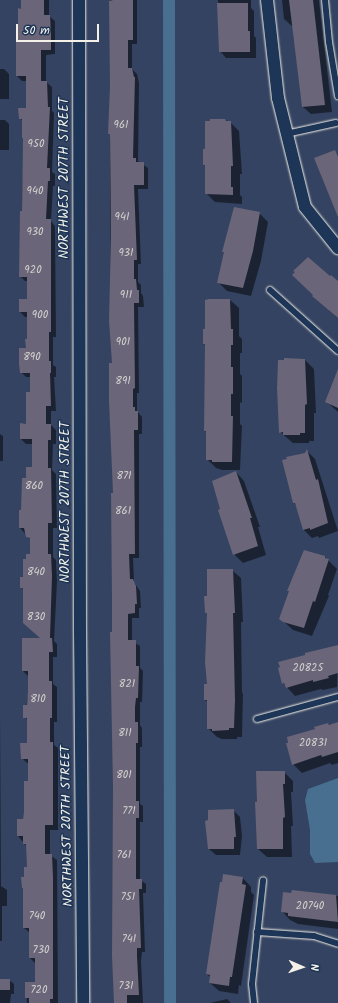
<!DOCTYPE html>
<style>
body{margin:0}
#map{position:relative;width:338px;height:1003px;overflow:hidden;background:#344361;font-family:Kalam,sans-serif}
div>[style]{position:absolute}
.water>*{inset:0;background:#486e90}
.shadow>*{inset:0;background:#0007}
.canal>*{height:12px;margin:-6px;padding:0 6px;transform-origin:6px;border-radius:6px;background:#486e90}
.building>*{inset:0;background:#6a6578}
.roads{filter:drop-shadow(0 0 1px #f4f1e8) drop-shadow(0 0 1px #f4f1e8)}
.lane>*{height:6px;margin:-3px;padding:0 3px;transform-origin:3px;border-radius:3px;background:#1d3557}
.street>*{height:12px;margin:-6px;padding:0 6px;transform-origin:6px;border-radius:6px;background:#1d3557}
span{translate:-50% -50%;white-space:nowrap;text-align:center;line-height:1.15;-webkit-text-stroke:3px #1d3557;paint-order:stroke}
.number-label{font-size:11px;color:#d2cecc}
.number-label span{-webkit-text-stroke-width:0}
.street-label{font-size:13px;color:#f4f1e8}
.north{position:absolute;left:282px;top:947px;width:40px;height:40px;-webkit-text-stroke:3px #1d3557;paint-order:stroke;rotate:92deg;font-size:11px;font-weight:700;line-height:16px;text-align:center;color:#f4f1e8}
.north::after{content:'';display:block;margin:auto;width:14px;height:18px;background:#f4f1e8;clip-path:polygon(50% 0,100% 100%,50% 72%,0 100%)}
.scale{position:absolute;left:16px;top:24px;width:83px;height:18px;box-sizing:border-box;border:2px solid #f4f1e8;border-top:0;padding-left:5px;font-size:12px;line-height:14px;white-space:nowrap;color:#f4f1e8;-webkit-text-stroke:3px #1d3557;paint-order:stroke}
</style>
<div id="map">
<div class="water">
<div style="clip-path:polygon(338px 778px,338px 862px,315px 863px,310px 854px,310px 830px,305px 800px,308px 789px)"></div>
</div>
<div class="shadow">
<div style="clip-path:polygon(23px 0,49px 0,49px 16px,55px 21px,55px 54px,46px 55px,46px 82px,52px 87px,52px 111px,54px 113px,52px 172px,55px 174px,55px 186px,53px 186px,51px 221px,55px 226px,56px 337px,53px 337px,53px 365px,56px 367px,56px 377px,54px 377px,56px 411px,51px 411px,51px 425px,56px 430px,56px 444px,53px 444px,52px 470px,56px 474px,57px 528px,53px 528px,53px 557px,56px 560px,57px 582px,54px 641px,57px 644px,57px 657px,53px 657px,53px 684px,57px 687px,57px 722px,54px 722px,54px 745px,58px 748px,58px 830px,50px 830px,50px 855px,57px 860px,58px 1003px,27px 1003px,26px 983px,36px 983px,35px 963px,30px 958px,30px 933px,24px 928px,24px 890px,23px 888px,28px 868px,27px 847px,18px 836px,23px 820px,29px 782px,29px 763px,27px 763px,22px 758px,28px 744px,28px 720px,24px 717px,29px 692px,28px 676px,23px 671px,42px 639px,24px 590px,21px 587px,27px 560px,31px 555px,31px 540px,20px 528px,27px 479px,33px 468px,33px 444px,26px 444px,21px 439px,27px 425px,31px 393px,31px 377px,26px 377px,21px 372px,28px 340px,28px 317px,25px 317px,20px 312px,28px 300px,28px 281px,25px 281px,20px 276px,24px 140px,23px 138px,23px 121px,20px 118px,27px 109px,27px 81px,22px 81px,17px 76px)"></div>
<div style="clip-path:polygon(110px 0,137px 0,137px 44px,132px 44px,132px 69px,137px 74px,139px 83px,138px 161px,148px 168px,148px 189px,138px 189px,141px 264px,138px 264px,138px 282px,141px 285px,141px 293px,143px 296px,144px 307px,138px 307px,139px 393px,137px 393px,137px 411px,142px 417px,142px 434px,139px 434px,139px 558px,133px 558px,134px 582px,140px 591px,141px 608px,139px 608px,139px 618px,132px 618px,132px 641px,140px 646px,140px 668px,143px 671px,142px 702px,140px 702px,140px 725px,142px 728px,142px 747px,140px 747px,140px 804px,143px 806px,143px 822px,140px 822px,140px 880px,146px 884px,146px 893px,143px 893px,145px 952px,142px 952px,141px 961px,143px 1003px,114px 1003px,114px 494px,110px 193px)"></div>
<div style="clip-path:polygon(218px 0,251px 0,251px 8px,254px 11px,254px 36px,256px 38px,256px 58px,226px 58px,220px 51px)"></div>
<div style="clip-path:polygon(282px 0,319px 0,332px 112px,311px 114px,303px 107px,293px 27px,284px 19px)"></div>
<div style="clip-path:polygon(0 69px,4px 69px,9px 74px,9px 99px,0 99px)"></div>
<div style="clip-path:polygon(0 120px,5px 120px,9px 124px,9px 150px,0 150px)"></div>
<div style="clip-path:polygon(225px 120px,230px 122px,239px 131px,242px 174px,240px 174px,240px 195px,242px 197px,242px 204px,215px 202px,206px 193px,206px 167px,204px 165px,206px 150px)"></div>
<div style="clip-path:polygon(259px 213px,268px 222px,261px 261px,251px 296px,227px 291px,218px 282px)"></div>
<div style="clip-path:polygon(338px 283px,338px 318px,313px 296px)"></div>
<div style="clip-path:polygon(230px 300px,239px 308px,239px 336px,242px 339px,242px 353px,240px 353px,240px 374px,242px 376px,242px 403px,240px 402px,240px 424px,242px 426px,240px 470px,222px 470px,216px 468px,207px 459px,207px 433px,205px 431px,206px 346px,204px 344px,206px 330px)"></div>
<div style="clip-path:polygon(305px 360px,314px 369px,316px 413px,314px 413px,314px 441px,309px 441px,309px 443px,293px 443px,280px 432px)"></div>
<div style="clip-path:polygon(338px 381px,338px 412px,327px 402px)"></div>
<div style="clip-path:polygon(0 434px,3px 436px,3px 461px,0 461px)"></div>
<div style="clip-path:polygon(307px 451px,315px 459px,338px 531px,319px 538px,318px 536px,312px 538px,303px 529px,297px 506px,294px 503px)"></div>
<div style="clip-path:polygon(236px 472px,244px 481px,260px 527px,258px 527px,266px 555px,243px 563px,234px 554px,221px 509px)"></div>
<div style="clip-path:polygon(325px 557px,337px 569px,328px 595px,329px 596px,312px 636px,293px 630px,280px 618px)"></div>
<div style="clip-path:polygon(232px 570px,241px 578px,243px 622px,241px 622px,242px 692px,243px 694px,242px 737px,237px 737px,237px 739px,222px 739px,217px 737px,208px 728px,208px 702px,205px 700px,208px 684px,208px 614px,206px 612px,208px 597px)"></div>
<div style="clip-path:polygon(338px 646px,337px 687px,323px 690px,321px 689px,295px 696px,283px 683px)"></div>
<div style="clip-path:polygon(0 710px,1px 886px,7px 890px,7px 906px,2px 906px,2px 941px,0 941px)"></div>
<div style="clip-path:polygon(338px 723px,338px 763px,332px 765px,330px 763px,302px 773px,293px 764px,316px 730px,328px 724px,330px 725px)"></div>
<div style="clip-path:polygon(284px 772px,293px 781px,293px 792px,291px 792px,293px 826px,291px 826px,292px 857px,267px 857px,258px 849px)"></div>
<div style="clip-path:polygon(233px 810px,240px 817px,242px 836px,240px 855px,216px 855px,209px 849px)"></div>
<div style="clip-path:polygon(243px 878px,251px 887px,251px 892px,254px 895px,241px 986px,239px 985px,238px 994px,219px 991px,210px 983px,211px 978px,207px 974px)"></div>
<div style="clip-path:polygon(293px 891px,338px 896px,338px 929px,298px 924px,290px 920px,282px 911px)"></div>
<div style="clip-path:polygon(0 980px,9px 980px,14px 984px,14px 994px,11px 994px,10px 1003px,0 1003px)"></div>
<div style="clip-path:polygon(227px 999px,231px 1003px,210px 1003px)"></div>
</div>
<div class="canal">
<div style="left:169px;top:0;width:1003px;rotate:89.94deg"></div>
</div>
<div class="building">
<div style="clip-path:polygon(21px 0,44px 0,44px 15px,50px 15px,51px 34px,51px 50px,41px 50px,41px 81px,47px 81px,48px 107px,50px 107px,47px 168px,50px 168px,50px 181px,48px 181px,46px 219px,51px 219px,51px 332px,49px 332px,49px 361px,51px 361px,51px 373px,50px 373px,51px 406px,46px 406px,46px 424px,51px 424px,51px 440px,48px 440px,48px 468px,51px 468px,52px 523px,48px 523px,48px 554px,51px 554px,52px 576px,50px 638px,52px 638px,53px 652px,49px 652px,49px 681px,52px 681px,52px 718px,50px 718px,50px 742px,53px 742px,53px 825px,45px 825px,45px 854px,52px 854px,53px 877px,53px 999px,50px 999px,50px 1003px,29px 1003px,29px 998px,25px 998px,25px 982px,35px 982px,35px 958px,29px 958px,29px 928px,23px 928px,23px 888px,22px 888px,21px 877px,24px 877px,24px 867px,27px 867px,26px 844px,23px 844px,23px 836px,17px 836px,17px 819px,23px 819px,24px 812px,24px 781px,28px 781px,28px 759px,21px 759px,20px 743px,27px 743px,27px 718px,23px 718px,23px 705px,27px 705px,28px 692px,28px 671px,22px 671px,22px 638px,40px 638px,23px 623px,23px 588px,20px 588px,20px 577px,23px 577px,23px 559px,26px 559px,26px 554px,30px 554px,30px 538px,26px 537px,24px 528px,19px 528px,19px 510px,21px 510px,22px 478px,26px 478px,26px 467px,32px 467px,32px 439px,20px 439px,20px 423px,26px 424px,26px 392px,30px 392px,30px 373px,20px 373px,19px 364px,19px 348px,26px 348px,25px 339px,27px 339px,27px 312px,19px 312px,19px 299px,27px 299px,27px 277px,19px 277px,20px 211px,22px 211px,23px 138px,22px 138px,22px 119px,19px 119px,18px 108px,26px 108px,26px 76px,16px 76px,16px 41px,18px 41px,18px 8px,21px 9px)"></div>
<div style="clip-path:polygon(113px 0,133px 0,133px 40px,128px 40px,128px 68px,132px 68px,134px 77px,135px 77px,133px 158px,136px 158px,136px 162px,144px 162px,144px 185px,134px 185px,137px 260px,134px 260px,134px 279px,136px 279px,137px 290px,139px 290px,139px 303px,134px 303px,135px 388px,133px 389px,133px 407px,135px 407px,135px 411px,138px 411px,138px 430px,134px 430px,135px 554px,129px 554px,130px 579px,133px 579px,136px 586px,137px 604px,135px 604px,135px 613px,128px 614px,128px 640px,136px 640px,136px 666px,139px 666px,138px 698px,136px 698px,135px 707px,135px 722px,138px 722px,138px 743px,136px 743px,136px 801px,139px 801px,139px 818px,136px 818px,136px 879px,142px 879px,142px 889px,139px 889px,141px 948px,137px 948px,137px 956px,139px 995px,127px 995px,127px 1003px,114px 1003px,112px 956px,113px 787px,110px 632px,112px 632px,112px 601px,111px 493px,113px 493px,109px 401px,109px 363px,112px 363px,109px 321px,111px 237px,110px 134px,108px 134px,110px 86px,109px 1px)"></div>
<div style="clip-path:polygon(289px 0,313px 0,325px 105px,302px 107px)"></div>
<div style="clip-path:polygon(217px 3px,248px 3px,248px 31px,250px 31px,250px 52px,219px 52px)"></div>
<div style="clip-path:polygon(210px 119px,225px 119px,226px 121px,231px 121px,233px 166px,231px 166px,231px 187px,233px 187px,233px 195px,205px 194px,205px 165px,203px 165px,203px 149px,205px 149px,205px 121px,210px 121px)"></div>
<div style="clip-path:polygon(335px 150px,338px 157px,338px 217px,314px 158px)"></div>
<div style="clip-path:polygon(234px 207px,260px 212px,253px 251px,243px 288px,217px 283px,224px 252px,222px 252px)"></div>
<div style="clip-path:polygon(308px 257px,330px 276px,331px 275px,338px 281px,338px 318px,312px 296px,313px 295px,292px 275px,295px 272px,293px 271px)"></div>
<div style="clip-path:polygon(209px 299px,230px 299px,231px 329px,233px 329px,233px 345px,231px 345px,231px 367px,233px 367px,233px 394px,231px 394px,231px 416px,233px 416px,232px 462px,212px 462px,212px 460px,206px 460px,206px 431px,204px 431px,205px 344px,203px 344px,203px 329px,205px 329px,205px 300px)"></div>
<div style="clip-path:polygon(284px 358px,305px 359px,307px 404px,305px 405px,305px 433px,300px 433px,300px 435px,283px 435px,283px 432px,279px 433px,277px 388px,278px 360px,284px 360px)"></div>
<div style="clip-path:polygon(338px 369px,338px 408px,325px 402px)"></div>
<div style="clip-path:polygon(307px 449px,316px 480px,318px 479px,328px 523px,310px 530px,310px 528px,303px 530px,295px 503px,293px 503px,282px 460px,287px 459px,286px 457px,305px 453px)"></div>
<div style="clip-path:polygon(236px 471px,252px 518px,250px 518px,258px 546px,233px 555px,218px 510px,220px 509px,212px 481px)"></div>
<div style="clip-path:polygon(304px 550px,325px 556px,325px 558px,329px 559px,315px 602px,313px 601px,304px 628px,283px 622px,279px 619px,289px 591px,287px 591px)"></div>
<div style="clip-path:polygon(207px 569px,233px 569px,235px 613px,233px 613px,235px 700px,234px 728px,229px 728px,229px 730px,212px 731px,212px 729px,207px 729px,207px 700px,204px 700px,204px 684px,207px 684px,205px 662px,207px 613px,205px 613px,204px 596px,207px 596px)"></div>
<div style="clip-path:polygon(338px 645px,338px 673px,328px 676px,329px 678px,313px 682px,313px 680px,286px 688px,284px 683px,282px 684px,278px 668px,280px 667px,278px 662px,305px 655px,305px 653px)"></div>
<div style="clip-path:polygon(338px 722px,338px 752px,322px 757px,321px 755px,292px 765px,286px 743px,288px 743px,287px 737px,315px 729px,314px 727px,328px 723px,329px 725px)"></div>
<div style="clip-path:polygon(256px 771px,285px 771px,285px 784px,283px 784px,285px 817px,283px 818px,283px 849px,257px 849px,255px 802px,257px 802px)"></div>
<div style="clip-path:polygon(234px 809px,236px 837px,234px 837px,234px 849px,208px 849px,205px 821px,208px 820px,208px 810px)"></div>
<div style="clip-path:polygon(223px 874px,243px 877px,242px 884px,246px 885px,232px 977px,230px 977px,229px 986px,209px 983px,210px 975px,206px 974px,220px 882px,222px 882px)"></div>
<div style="clip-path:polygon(292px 890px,336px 895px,338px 922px,288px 916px,288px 913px,281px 912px,283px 892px,291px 893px)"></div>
<div style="clip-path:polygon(0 979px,10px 979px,10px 990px,0 990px)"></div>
</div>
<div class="roads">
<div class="lane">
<div style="left:325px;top:0;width:42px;rotate:84.6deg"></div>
<div style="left:329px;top:42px;width:55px;rotate:80.5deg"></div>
<div style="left:286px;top:134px;width:51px;rotate:-12.4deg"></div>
<div style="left:270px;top:290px;width:91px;rotate:41.9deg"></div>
<div style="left:257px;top:719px;width:84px;rotate:-15.2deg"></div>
<div style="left:257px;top:932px;width:57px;rotate:4deg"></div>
<div style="left:314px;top:936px;width:25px;rotate:18deg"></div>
<div style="left:254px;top:1003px;width:19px;rotate:-96deg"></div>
<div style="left:252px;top:984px;width:104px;rotate:-83.9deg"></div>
</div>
<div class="street">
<div style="left:79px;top:0;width:631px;rotate:89.91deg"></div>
<div style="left:80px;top:631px;width:372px;rotate:89.5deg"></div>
<div style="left:267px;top:0;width:99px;rotate:83.6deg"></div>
<div style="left:278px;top:98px;width:112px;rotate:76.1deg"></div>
<div style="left:305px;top:207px;width:53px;rotate:51.2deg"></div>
</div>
</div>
<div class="number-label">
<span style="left:121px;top:125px">961</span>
<span style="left:36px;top:144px">950</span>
<span style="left:35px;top:191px">940</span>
<span style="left:122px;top:217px">941</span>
<span style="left:35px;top:232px">930</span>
<span style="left:126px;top:253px">931</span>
<span style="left:33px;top:270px">920</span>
<span style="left:126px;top:295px">911</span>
<span style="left:40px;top:315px">900</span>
<span style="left:123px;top:342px">901</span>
<span style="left:32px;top:357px">890</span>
<span style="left:123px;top:381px">891</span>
<span style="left:124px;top:476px">871</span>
<span style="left:34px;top:486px">860</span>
<span style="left:123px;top:511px">861</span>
<span style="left:36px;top:572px">840</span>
<span style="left:36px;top:617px">830</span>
<span style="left:308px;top:668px">20825</span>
<span style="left:127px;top:684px">821</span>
<span style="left:38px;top:699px">810</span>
<span style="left:125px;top:733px">811</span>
<span style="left:313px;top:743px">20831</span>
<span style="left:124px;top:775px">801</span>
<span style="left:129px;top:811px">771</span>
<span style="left:124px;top:855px">761</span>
<span style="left:128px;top:897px">751</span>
<span style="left:310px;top:906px">20740</span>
<span style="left:37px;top:916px">740</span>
<span style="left:129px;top:939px">741</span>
<span style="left:41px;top:950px">730</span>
<span style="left:126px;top:986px">731</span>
<span style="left:39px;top:990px">720</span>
</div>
<div class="street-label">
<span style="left:65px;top:178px;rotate:-90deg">NORTHWEST 207TH STREET</span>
<span style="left:66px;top:502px;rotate:-90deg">NORTHWEST 207TH STREET</span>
<span style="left:68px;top:826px;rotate:-91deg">NORTHWEST 207TH STREET</span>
</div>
<div class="north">N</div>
<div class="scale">50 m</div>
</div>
